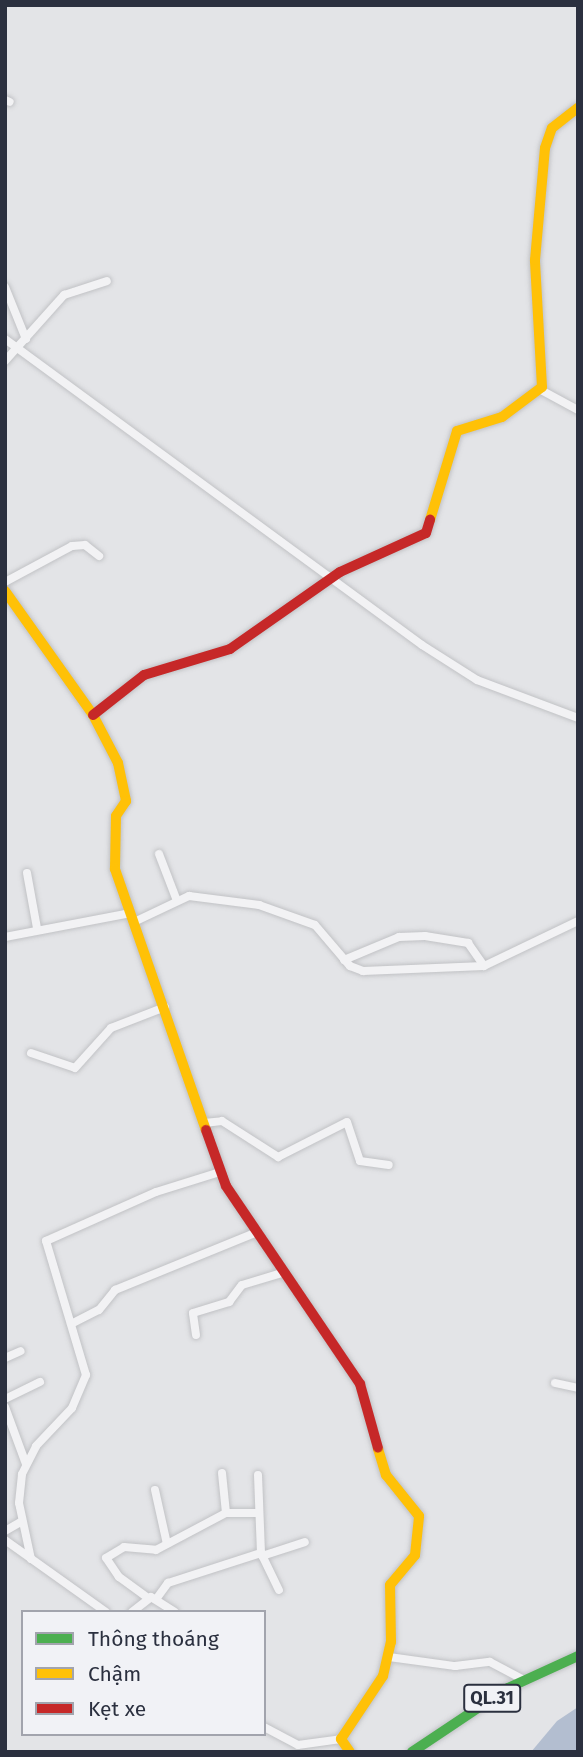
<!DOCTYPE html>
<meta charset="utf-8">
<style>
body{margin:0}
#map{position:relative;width:583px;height:1757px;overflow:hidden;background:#e3e4e7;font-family:"Fira Sans",sans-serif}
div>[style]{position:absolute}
.water>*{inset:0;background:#b3bed0}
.roads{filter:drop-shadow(0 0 2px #c1c2c5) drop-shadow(0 0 2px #c1c2c5)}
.street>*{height:8px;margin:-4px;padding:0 4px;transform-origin:4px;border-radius:4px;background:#f2f2f4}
.fast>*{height:10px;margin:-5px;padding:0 5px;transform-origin:5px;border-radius:5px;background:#4caf50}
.slow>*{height:10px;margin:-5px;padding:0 5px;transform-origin:5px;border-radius:5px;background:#ffc107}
.jam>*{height:10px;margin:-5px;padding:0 5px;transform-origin:5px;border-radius:5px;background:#c62828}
span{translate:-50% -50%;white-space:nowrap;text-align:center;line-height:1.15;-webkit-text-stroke:5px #f1f2f6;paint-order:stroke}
.shield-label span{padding:2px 5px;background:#f1f2f6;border:2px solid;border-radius:5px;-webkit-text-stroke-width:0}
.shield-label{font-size:18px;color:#2b303f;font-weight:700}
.frame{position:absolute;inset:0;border:7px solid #2b303f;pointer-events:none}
.legend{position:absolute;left:21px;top:1610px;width:245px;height:126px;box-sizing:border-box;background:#f1f2f6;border:2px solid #a2a4ad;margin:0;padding:9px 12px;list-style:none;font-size:21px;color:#2b303f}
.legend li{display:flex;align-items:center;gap:14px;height:35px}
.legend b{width:35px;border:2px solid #a2a4ad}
</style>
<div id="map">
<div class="water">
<div style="clip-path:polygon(578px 1707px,578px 1752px,531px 1752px,557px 1721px)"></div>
</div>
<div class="roads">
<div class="street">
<div style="left:5px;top:100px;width:5px;rotate:22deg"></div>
<div style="left:5px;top:287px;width:56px;rotate:68deg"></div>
<div style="left:5px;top:339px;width:517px;rotate:36.27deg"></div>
<div style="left:422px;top:645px;width:65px;rotate:32.5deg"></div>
<div style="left:477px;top:680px;width:108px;rotate:20.6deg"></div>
<div style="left:5px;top:361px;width:89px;rotate:-48.2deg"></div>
<div style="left:64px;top:295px;width:45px;rotate:-18deg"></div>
<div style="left:541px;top:390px;width:42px;rotate:28.4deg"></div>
<div style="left:5px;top:582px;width:76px;rotate:-28.2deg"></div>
<div style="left:72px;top:546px;width:13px;rotate:-4deg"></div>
<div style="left:85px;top:545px;width:18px;rotate:38deg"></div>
<div style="left:159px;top:854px;width:50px;rotate:69deg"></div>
<div style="left:27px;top:873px;width:56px;rotate:79.7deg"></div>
<div style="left:134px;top:922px;width:61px;rotate:-25.3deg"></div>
<div style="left:189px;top:896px;width:71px;rotate:7.3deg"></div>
<div style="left:259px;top:905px;width:59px;rotate:19.7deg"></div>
<div style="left:315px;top:925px;width:54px;rotate:49.5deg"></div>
<div style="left:350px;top:966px;width:14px;rotate:21deg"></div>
<div style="left:363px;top:971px;width:121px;rotate:-2.4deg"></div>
<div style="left:484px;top:966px;width:104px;rotate:-25.6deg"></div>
<div style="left:5px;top:937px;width:128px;rotate:-10.8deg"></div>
<div style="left:344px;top:960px;width:60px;rotate:-22.7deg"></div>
<div style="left:399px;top:937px;width:26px;rotate:-2deg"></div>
<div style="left:425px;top:936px;width:44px;rotate:9.2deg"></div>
<div style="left:468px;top:943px;width:28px;rotate:55deg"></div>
<div style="left:31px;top:1053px;width:46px;rotate:18.8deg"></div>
<div style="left:75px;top:1068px;width:54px;rotate:-48deg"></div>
<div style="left:111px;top:1028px;width:58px;rotate:-21.3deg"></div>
<div style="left:204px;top:1123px;width:18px;rotate:-6deg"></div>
<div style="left:222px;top:1121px;width:67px;rotate:32.7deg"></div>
<div style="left:278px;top:1157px;width:77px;rotate:-26.9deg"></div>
<div style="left:347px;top:1122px;width:41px;rotate:71.6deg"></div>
<div style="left:360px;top:1161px;width:29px;rotate:8deg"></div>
<div style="left:71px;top:1324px;width:31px;rotate:-27deg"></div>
<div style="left:99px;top:1310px;width:26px;rotate:-51deg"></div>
<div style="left:115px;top:1290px;width:151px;rotate:-22.2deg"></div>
<div style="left:196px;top:1335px;width:22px;rotate:-98deg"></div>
<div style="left:193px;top:1313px;width:38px;rotate:-17deg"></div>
<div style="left:229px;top:1302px;width:21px;rotate:-53deg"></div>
<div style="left:242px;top:1285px;width:42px;rotate:-16.7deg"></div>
<div style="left:5px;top:1358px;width:17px;rotate:-24deg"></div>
<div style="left:555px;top:1383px;width:24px;rotate:12deg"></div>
<div style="left:5px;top:1399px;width:39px;rotate:-26deg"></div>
<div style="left:5px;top:1407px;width:61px;rotate:69.8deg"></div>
<div style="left:222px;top:1473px;width:40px;rotate:84.3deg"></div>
<div style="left:258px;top:1475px;width:78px;rotate:87.8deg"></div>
<div style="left:155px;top:1490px;width:55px;rotate:77.5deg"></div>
<div style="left:5px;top:1531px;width:20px;rotate:-30deg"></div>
<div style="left:5px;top:1540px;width:124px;rotate:35.5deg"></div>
<div style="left:262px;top:1556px;width:45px;rotate:-18deg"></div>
<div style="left:31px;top:1559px;width:57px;rotate:-102.1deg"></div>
<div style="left:19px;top:1503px;width:29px;rotate:-84deg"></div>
<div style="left:22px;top:1474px;width:31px;rotate:-63deg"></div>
<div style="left:36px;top:1446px;width:52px;rotate:-46.5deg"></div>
<div style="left:72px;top:1408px;width:36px;rotate:-67deg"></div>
<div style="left:86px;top:1375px;width:140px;rotate:-106.6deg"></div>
<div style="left:46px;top:1241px;width:120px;rotate:-24deg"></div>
<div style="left:156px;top:1192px;width:67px;rotate:-17.4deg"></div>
<div style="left:148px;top:1598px;width:36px;rotate:-144deg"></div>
<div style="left:119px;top:1577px;width:23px;rotate:-124deg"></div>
<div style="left:106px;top:1558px;width:21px;rotate:-31deg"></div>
<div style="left:124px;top:1547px;width:32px;rotate:5deg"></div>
<div style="left:156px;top:1550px;width:79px;rotate:-27.9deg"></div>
<div style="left:226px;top:1513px;width:30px"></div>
<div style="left:157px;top:1598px;width:19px;rotate:-54deg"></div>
<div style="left:168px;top:1583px;width:98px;rotate:-17.9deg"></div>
<div style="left:261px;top:1553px;width:41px;rotate:64.1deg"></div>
<div style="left:132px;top:1612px;width:24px;rotate:-38deg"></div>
<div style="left:151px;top:1597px;width:28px;rotate:32deg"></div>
<div style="left:389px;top:1657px;width:67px;rotate:7.8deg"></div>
<div style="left:455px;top:1666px;width:35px;rotate:-7deg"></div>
<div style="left:490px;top:1662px;width:38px;rotate:28deg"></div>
<div style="left:264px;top:1727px;width:38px;rotate:28deg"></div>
<div style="left:298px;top:1745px;width:43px;rotate:-7.9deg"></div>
</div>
<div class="fast">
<div style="left:412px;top:1752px;width:115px;rotate:-33.7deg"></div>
<div style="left:508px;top:1688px;width:77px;rotate:-24.6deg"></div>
</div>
<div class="slow">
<div style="left:430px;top:520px;width:93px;rotate:-73.1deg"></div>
<div style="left:457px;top:431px;width:47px;rotate:-17.3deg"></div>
<div style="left:502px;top:417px;width:50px;rotate:-36.9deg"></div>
<div style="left:542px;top:387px;width:127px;rotate:-93.2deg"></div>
<div style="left:535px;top:260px;width:112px;rotate:-84.9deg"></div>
<div style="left:545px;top:148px;width:21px;rotate:-71deg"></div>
<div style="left:552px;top:128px;width:33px;rotate:-38deg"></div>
<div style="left:5px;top:591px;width:152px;rotate:54.6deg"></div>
<div style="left:93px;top:715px;width:54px;rotate:62.5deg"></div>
<div style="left:118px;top:763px;width:39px;rotate:78deg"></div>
<div style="left:126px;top:801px;width:18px;rotate:124deg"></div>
<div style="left:116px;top:816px;width:53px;rotate:91.1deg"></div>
<div style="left:115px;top:869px;width:276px;rotate:70.8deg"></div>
<div style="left:350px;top:1752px;width:16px;rotate:-125deg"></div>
<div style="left:341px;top:1739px;width:76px;rotate:-56.3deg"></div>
<div style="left:383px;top:1676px;width:35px;rotate:-77deg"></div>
<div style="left:391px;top:1642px;width:57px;rotate:-91deg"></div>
<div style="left:390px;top:1585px;width:39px;rotate:-50deg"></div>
<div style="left:415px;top:1555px;width:39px;rotate:-84deg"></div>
<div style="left:419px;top:1516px;width:53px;rotate:-128.8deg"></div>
<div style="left:386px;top:1475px;width:28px;rotate:-107deg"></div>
</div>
<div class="jam">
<div style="left:93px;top:715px;width:65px;rotate:-38.1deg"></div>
<div style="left:144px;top:675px;width:90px;rotate:-16.8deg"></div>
<div style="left:230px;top:649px;width:134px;rotate:-35deg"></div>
<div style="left:340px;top:572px;width:94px;rotate:-24.4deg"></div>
<div style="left:426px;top:533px;width:14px;rotate:-73deg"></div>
<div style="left:206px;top:1130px;width:59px;rotate:70.3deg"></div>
<div style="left:226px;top:1186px;width:239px;rotate:55.9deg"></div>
<div style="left:360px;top:1384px;width:66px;rotate:74.3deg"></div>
</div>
</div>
<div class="shield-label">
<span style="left:492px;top:1698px">QL.31</span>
</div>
<div class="frame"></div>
<ul class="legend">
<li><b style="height:9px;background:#4caf50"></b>Thông thoáng</li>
<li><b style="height:9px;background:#ffc107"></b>Chậm</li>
<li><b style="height:9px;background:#c62828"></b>Kẹt xe</li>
</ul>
</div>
